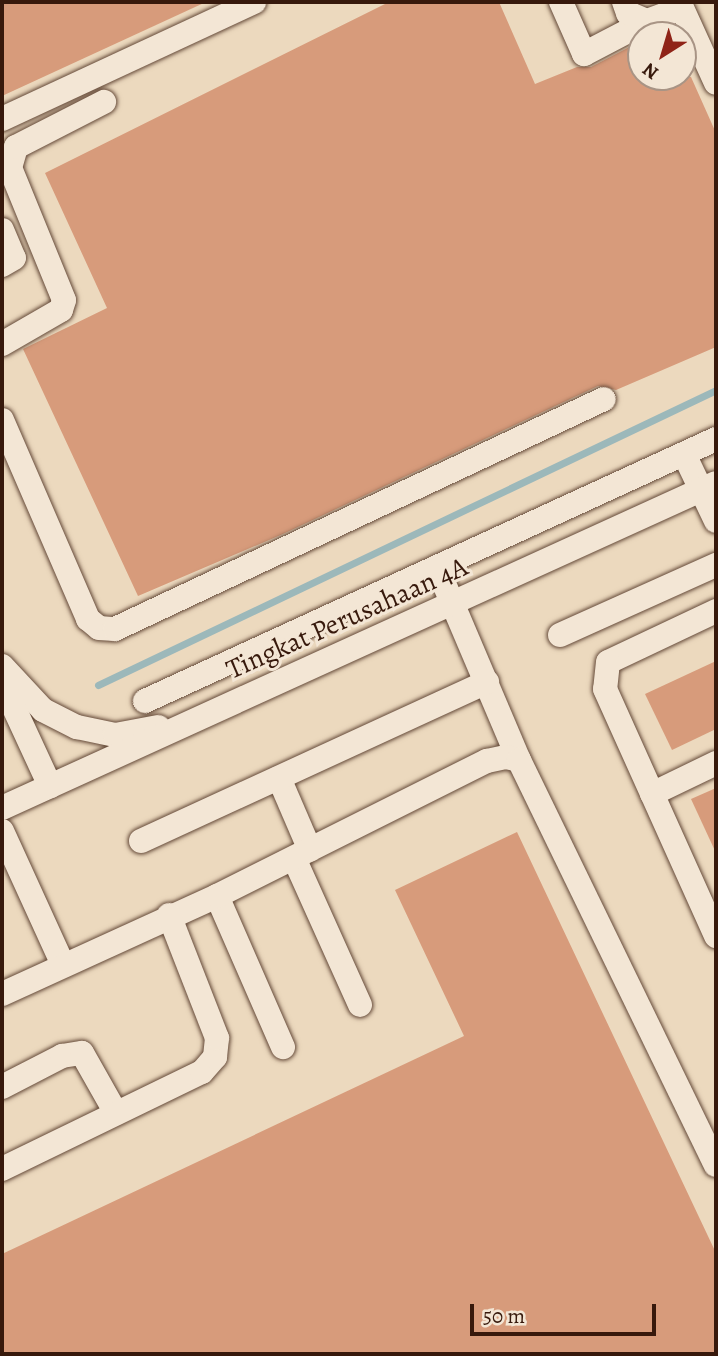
<!DOCTYPE html>
<style>
body{margin:0}
#map{position:relative;width:718px;height:1356px;overflow:hidden;background:#ecd9be;font-family:Alegreya,serif}
div>[style]{position:absolute}
.stream>*{height:7px;margin:-3.5px;padding:0 3.5px;transform-origin:3.5px;border-radius:3.5px;background:#9cb8ba}
.building>*{inset:0;background:#d79b7b}
.roads{filter:drop-shadow(0 0 2px #644938) drop-shadow(0 0 2px #644938)}
.minor>*{height:24px;margin:-12px;padding:0 12px;transform-origin:12px;border-radius:12px;background:#f3e6d5}
span{translate:-50% -50%;white-space:nowrap;text-align:center;line-height:1.15;-webkit-text-stroke:6px #f3e6d5;paint-order:stroke}
.street-label{font-size:28px;color:#37190c}
.frame{position:absolute;inset:0;border:4px solid #37190c;pointer-events:none}
.north{position:absolute;left:627px;top:21px;width:70px;height:70px;box-sizing:border-box;background:#f3e6d5;border:2px solid #a89485;border-radius:50%;rotate:217deg;font-size:19px;font-weight:700;line-height:28px;text-align:center;color:#37190c}
.north::after{content:'';display:block;margin:auto;width:24px;height:32px;background:#8f2418;clip-path:polygon(50% 0,100% 100%,50% 72%,0 100%)}
.scale{position:absolute;left:470px;top:1304px;width:186px;height:32px;box-sizing:border-box;border:4px solid #37190c;border-top:0;padding-left:9px;font-size:21px;line-height:24px;white-space:nowrap;color:#37190c;-webkit-text-stroke:5px #f3e6d5;paint-order:stroke}
</style>
<div id="map">
<div class="stream">
<div style="left:98px;top:685px;width:685px;rotate:-25.52deg"></div>
</div>
<div class="building">
<div style="clip-path:polygon(2px 2px,206px 2px,2px 96px)"></div>
<div style="clip-path:polygon(389px 2px,499px 2px,535px 84px,577px 67px,591px 67px,641px 41px,641px 77px,691px 77px,716px 133px,716px 347px,616px 390px,598px 386px,283px 534px,138px 596px,23px 349px,107px 308px,45px 173px)"></div>
<div style="clip-path:polygon(716px 661px,716px 729px,672px 750px,645px 694px)"></div>
<div style="clip-path:polygon(716px 788px,716px 853px,691px 799px)"></div>
<div style="clip-path:polygon(517px 832px,716px 1253px,716px 1354px,2px 1354px,2px 1254px,464px 1036px,395px 890px)"></div>
</div>
<div class="roads">
<div class="minor">
<div style="left:561px;top:2px;width:57px;rotate:66.1deg"></div>
<div style="left:584px;top:54px;width:71px;rotate:-27.6deg"></div>
<div style="left:624px;top:2px;width:12px;rotate:70deg"></div>
<div style="left:628px;top:13px;width:21px;rotate:23deg"></div>
<div style="left:647px;top:21px;width:37px;rotate:-20deg"></div>
<div style="left:682px;top:8px;width:82px;rotate:65.6deg"></div>
<div style="left:2px;top:119px;width:278px;rotate:-24.9deg"></div>
<div style="left:2px;top:230px;width:30px;rotate:67deg"></div>
<div style="left:14px;top:258px;width:14px;rotate:150deg"></div>
<div style="left:2px;top:344px;width:68px;rotate:-30deg"></div>
<div style="left:61px;top:310px;width:10px;rotate:-73deg"></div>
<div style="left:64px;top:300px;width:143px;rotate:-112.2deg"></div>
<div style="left:10px;top:168px;width:22px;rotate:-74deg"></div>
<div style="left:16px;top:147px;width:99px;rotate:-27.1deg"></div>
<div style="left:2px;top:420px;width:217px;rotate:66.6deg"></div>
<div style="left:88px;top:619px;width:14px;rotate:39deg"></div>
<div style="left:99px;top:628px;width:16px;rotate:4deg"></div>
<div style="left:115px;top:629px;width:540px;rotate:-25.19deg"></div>
<div style="left:684px;top:454px;width:74px;rotate:64.5deg"></div>
<div style="left:437px;top:567px;width:210px;rotate:67deg"></div>
<div style="left:716px;top:611px;width:119px;rotate:154.7deg"></div>
<div style="left:608px;top:662px;width:27px;rotate:96deg"></div>
<div style="left:605px;top:689px;width:271px;rotate:65.8deg"></div>
<div style="left:560px;top:635px;width:171px;rotate:-24.2deg"></div>
<div style="left:2px;top:666px;width:60px;rotate:47deg"></div>
<div style="left:43px;top:710px;width:38px;rotate:27deg"></div>
<div style="left:77px;top:727px;width:39px;rotate:12deg"></div>
<div style="left:115px;top:735px;width:44px;rotate:-10.5deg"></div>
<div style="left:2px;top:682px;width:115px;rotate:65.2deg"></div>
<div style="left:145px;top:701px;width:628px;rotate:-24.65deg"></div>
<div style="left:279px;top:778px;width:78px;rotate:66.7deg"></div>
<div style="left:652px;top:794px;width:71px;rotate:-25.8deg"></div>
<div style="left:2px;top:808px;width:784px;rotate:-24.47deg"></div>
<div style="left:2px;top:831px;width:147px;rotate:65.5deg"></div>
<div style="left:141px;top:841px;width:381px;rotate:-24.7deg"></div>
<div style="left:294px;top:858px;width:161px;rotate:65.8deg"></div>
<div style="left:217px;top:896px;width:165px;rotate:66.4deg"></div>
<div style="left:2px;top:994px;width:236px;rotate:-24.5deg"></div>
<div style="left:217px;top:896px;width:302px;rotate:-26.6deg"></div>
<div style="left:487px;top:761px;width:19px;rotate:-12deg"></div>
<div style="left:506px;top:757px;width:13px;rotate:13deg"></div>
<div style="left:519px;top:760px;width:450px;rotate:64.1deg"></div>
<div style="left:2px;top:1087px;width:68px;rotate:-27.3deg"></div>
<div style="left:62px;top:1056px;width:20px;rotate:-9deg"></div>
<div style="left:82px;top:1053px;width:69px;rotate:60.5deg"></div>
<div style="left:2px;top:1169px;width:222px;rotate:-25.9deg"></div>
<div style="left:202px;top:1072px;width:20px;rotate:-49deg"></div>
<div style="left:215px;top:1057px;width:19px;rotate:-84deg"></div>
<div style="left:217px;top:1038px;width:132px;rotate:-111.3deg"></div>
</div>
</div>
<div class="street-label">
<span style="left:347px;top:618px;rotate:-24deg">Tingkat Perusahaan 4A</span>
</div>
<div class="frame"></div>
<div class="north">N</div>
<div class="scale">50 m</div>
</div>
